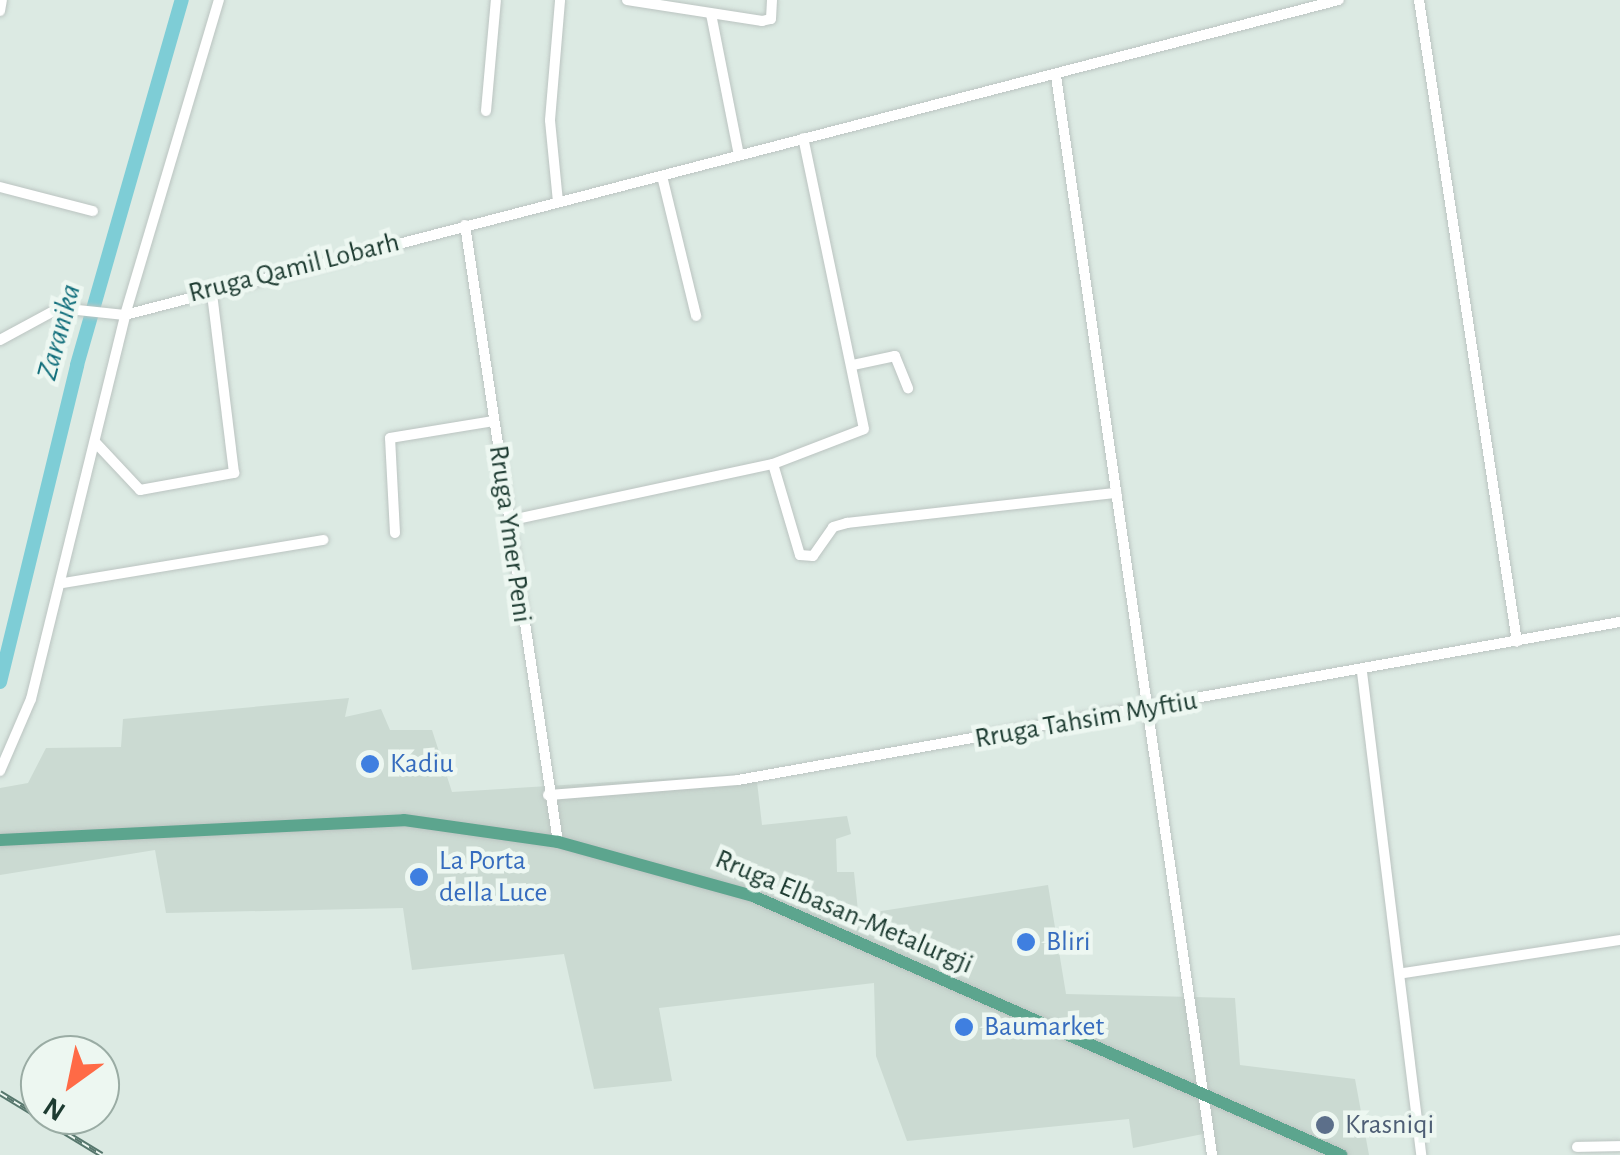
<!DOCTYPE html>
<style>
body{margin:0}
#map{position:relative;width:1620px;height:1155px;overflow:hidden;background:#dceae3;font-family:"Alegreya Sans",sans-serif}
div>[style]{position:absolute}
.built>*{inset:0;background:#cbdad2}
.river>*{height:14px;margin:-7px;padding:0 7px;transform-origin:7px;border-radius:7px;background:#7ecdd6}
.roads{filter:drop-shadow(0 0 2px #bbc4c1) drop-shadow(0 0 2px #bbc4c1)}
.minor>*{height:10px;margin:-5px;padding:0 5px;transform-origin:5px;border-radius:5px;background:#fff}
.major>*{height:12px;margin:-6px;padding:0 6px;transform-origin:6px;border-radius:6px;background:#5ca58e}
.rail>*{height:6px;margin-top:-3px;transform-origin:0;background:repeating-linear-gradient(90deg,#edf7f1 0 8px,#57776d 0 16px);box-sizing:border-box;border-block:2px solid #57776d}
.dots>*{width:28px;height:28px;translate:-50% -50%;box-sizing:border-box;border:5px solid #edf7f1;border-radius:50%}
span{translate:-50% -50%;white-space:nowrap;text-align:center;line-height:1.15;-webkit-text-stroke:9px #edf7f1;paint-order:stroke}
.street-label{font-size:28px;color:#1d3b31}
.shop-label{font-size:28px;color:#366cbe}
.left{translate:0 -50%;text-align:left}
.service-label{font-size:28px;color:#4e5e75}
.water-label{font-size:30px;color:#126f7c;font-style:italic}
.north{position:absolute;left:20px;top:1035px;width:100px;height:100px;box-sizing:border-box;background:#edf7f1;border:2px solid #9aaca4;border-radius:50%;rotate:213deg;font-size:28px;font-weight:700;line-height:40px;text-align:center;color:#1d3b31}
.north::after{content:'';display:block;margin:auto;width:35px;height:45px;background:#ff6a46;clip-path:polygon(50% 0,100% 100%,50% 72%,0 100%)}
</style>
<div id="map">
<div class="built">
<div style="clip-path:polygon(349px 698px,345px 717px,381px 709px,390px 730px,432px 730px,452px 792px,756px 773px,762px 825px,847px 816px,851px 834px,836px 839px,837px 872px,854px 872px,858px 911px,840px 919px,873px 932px,875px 912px,1048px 885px,1066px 994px,1235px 998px,1240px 1065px,1355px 1079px,1369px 1155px,1212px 1155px,1208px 1133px,1133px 1148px,1129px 1119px,907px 1141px,876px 1056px,874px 983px,659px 1008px,672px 1081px,594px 1089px,564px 954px,412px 970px,403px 908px,166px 913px,155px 850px,0 875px,0 788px,28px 783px,46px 748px,121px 747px,123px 719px)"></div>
</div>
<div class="river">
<div style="left:0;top:682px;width:326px;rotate:-76.3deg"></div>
<div style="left:77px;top:365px;width:380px;rotate:-74deg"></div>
</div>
<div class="roads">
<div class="minor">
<div style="left:627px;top:0;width:137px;rotate:8.8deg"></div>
<div style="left:762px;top:21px;width:9px;rotate:-13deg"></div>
<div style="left:771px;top:19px;width:19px;rotate:-87deg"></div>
<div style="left:1419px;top:0;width:649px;rotate:81.32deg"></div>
<div style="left:0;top:11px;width:11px;rotate:-80deg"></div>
<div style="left:711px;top:14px;width:144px;rotate:78.8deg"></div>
<div style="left:1056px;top:76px;width:1090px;rotate:81.77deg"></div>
<div style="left:486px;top:111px;width:111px;rotate:-84.9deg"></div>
<div style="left:662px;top:176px;width:144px;rotate:76.3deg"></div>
<div style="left:0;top:187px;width:96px;rotate:14.5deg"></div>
<div style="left:558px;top:202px;width:82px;rotate:-95.6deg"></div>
<div style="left:550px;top:120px;width:120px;rotate:-85.2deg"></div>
<div style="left:465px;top:225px;width:624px;rotate:81.43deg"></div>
<div style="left:0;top:340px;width:67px;rotate:-28.5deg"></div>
<div style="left:59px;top:308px;width:66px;rotate:6.1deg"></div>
<div style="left:125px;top:315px;width:1254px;rotate:-14.55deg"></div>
<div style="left:853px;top:365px;width:43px;rotate:-12.1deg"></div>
<div style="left:895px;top:356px;width:35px;rotate:68deg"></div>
<div style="left:95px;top:442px;width:66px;rotate:46.8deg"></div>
<div style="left:140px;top:490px;width:96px;rotate:-10.3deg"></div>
<div style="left:234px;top:473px;width:187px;rotate:-97deg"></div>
<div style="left:773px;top:464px;width:95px;rotate:73.5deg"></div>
<div style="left:800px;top:555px;width:13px;rotate:4deg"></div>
<div style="left:813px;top:556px;width:35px;rotate:-55deg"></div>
<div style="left:833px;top:527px;width:15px;rotate:-16deg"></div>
<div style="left:847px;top:523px;width:271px;rotate:-6.4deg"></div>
<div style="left:507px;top:521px;width:272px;rotate:-12.1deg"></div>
<div style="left:773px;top:464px;width:97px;rotate:-21deg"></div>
<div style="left:864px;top:429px;width:297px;rotate:-101.8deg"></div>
<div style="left:395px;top:533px;width:95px;rotate:-93deg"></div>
<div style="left:390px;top:438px;width:105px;rotate:-9.3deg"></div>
<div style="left:63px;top:583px;width:264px;rotate:-9.4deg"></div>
<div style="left:1362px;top:672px;width:487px;rotate:83deg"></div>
<div style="left:0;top:771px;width:78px;rotate:-66.7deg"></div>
<div style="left:31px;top:699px;width:395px;rotate:-76.2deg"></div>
<div style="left:125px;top:315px;width:329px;rotate:-73.4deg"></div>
<div style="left:548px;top:795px;width:191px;rotate:-4.5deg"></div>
<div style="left:738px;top:780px;width:896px;rotate:-10.16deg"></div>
<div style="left:1404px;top:973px;width:219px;rotate:-8.7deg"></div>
<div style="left:1577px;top:1147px;width:43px;rotate:-1.3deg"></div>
</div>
<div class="major">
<div style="left:0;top:840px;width:404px;rotate:-2.8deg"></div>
<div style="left:404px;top:820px;width:156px;rotate:8.1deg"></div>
<div style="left:558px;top:842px;width:202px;rotate:15.5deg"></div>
<div style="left:753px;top:896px;width:643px;rotate:23.77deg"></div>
</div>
</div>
<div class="rail">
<div style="left:0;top:1093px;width:119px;rotate:31.3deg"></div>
</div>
<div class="dots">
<div style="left:370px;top:764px;background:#3f7fe0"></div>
<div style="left:419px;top:877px;background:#3f7fe0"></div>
<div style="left:1026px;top:942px;background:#3f7fe0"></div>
<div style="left:964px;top:1027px;background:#3f7fe0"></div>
<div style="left:1325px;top:1125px;background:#5c6f8a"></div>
</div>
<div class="street-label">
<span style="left:294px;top:268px;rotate:-14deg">Rruga Qamil Lobarh</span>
<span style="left:510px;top:534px;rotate:82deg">Rruga Ymer Peni</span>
<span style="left:1086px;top:720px;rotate:-10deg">Rruga Tahsim Myftiu</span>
<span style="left:844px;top:912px;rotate:23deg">Rruga Elbasan-Metalurgji</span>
</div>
<div class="shop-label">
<span class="left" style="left:390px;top:764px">Kadiu</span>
<span class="left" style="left:439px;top:877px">La Porta<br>della Luce</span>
<span class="left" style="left:1046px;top:942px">Bliri</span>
<span class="left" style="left:984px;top:1027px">Baumarket</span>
</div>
<div class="service-label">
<span class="left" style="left:1345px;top:1125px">Krasniqi</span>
</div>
<div class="water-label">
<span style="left:59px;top:332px;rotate:-75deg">Zaranika</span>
</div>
<div class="north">N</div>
</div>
